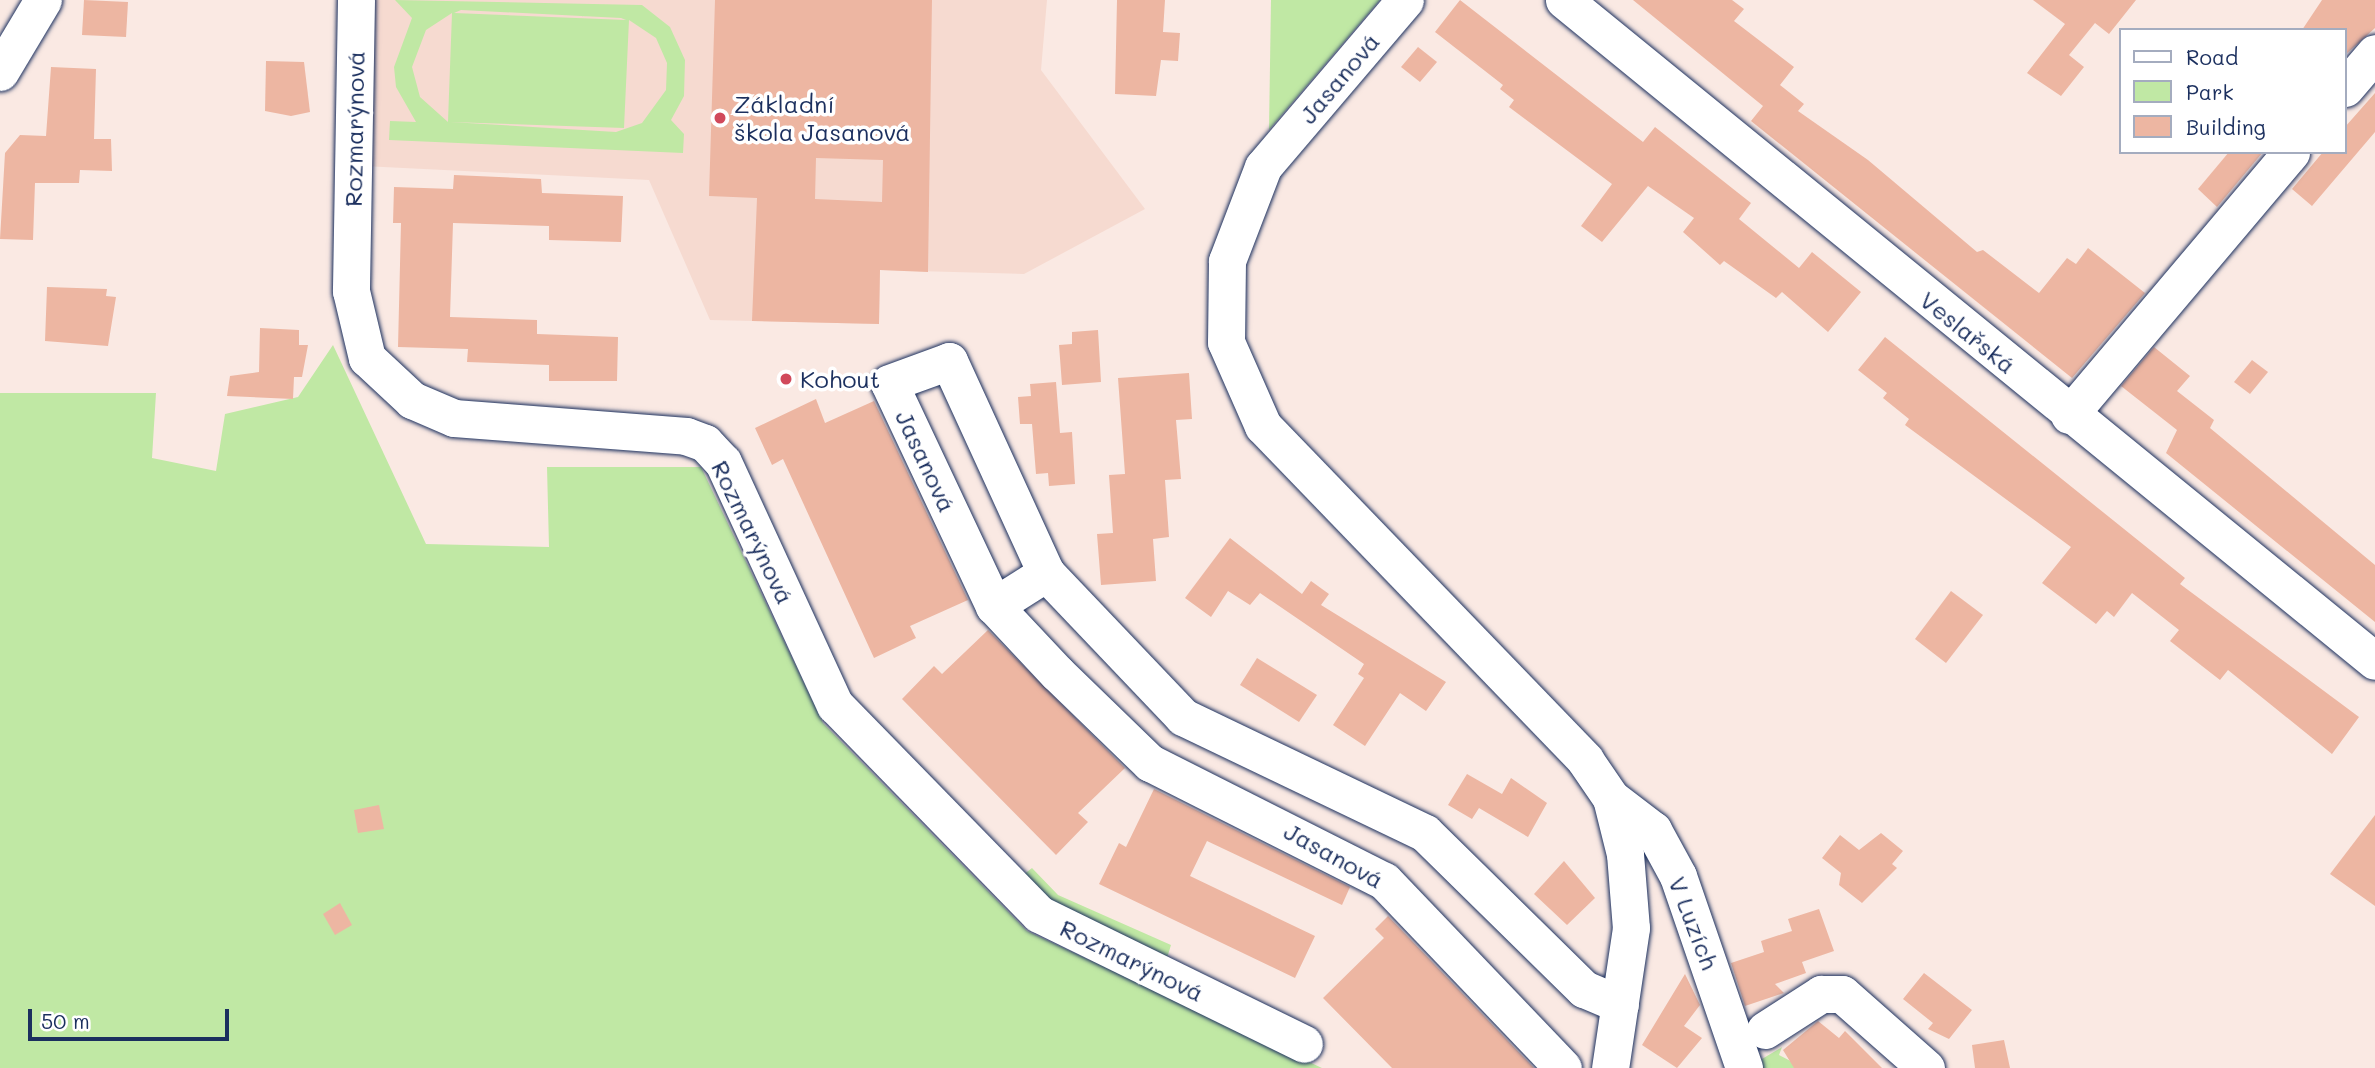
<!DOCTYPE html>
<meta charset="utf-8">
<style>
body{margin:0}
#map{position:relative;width:2375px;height:1068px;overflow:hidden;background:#fae9e3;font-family:Mali,sans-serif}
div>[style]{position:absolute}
.built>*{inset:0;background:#f6dad0}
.green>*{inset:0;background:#c0e8a4}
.building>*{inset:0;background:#edb6a2}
.roads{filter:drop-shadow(0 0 2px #1b2f5e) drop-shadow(0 0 2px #1b2f5e)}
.minor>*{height:37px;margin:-18.5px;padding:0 18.5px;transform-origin:18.5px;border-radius:18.5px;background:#fff}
.dots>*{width:19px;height:19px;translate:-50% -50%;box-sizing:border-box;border:4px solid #fff;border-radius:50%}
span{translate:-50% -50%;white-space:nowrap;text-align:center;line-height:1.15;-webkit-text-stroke:7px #fff;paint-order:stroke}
.street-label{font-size:24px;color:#1b2f5e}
.poi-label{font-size:24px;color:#1b2f5e}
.left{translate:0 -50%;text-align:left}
.legend{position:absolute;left:2119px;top:28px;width:228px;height:126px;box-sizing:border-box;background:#fff;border:2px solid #a4acbf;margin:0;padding:9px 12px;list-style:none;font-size:21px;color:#1b2f5e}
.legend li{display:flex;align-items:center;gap:14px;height:35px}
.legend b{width:35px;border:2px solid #a4acbf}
.scale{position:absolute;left:28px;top:1009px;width:201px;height:32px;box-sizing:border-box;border:4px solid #1b2f5e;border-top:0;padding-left:9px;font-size:21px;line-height:24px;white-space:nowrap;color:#1b2f5e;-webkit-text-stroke:5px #fff;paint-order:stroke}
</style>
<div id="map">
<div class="built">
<div style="clip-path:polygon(363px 0,1047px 0,1041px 70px,1145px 209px,1024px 274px,880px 270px,879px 324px,710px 320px,649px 180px,363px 166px)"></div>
</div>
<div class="green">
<div style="clip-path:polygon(evenodd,395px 0,642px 5px,670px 27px,685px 60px,684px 96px,671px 120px,684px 134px,683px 153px,389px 140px,390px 121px,416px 122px,396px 87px,394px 67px,412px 18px,395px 0,461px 10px,621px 18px,626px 20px,454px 13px,461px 10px,395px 0,452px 13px,448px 121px,448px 122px,420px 97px,412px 67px,426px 30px,452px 13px,395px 0,629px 20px,656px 38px,667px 63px,666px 90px,642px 123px,616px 132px,450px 122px,624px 128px,629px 20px)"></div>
<div style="clip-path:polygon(1271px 0,1380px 0,1269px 130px)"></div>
<div style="clip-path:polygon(333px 345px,426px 544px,549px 547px,547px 467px,701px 467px,823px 723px,1027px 931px,1322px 1068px,0 1068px,0 393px,156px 393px,152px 458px,216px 471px,225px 414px,298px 397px)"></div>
<div style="clip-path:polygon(1032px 868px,1058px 895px,1171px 945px,1167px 958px,1054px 905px,1023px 875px)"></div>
<div style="clip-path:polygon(1782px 1047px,1779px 1055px,1804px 1068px,1763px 1068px,1762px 1059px)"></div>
</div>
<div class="building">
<div style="clip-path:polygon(84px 0,128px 2px,126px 37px,82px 35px)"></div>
<div style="clip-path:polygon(evenodd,715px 0,932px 0,928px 272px,880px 270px,879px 324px,752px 321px,757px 198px,709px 196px,715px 0,816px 158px,883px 160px,882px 202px,815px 199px,816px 158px)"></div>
<div style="clip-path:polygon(1117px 0,1165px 0,1163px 32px,1180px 33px,1178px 61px,1161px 60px,1156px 96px,1115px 94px)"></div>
<div style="clip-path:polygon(1460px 0,1643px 142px,1655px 127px,1737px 192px,1751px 203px,1739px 219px,1799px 268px,1812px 252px,1861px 292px,1828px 332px,1782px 292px,1776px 298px,1724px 261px,1720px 265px,1683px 232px,1694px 218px,1648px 186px,1602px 242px,1581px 226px,1612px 184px,1509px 107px,1514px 100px,1500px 89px,1503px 85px,1435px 32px)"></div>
<div style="clip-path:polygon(1633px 0,1732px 0,1744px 9px,1734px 21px,1794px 67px,1780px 85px,1804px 104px,1798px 111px,1868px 160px,1977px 252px,1983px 250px,2039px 293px,2067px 258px,2076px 264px,2088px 248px,2145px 293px,2072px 378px,1751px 121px,1763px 106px)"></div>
<div style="clip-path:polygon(2033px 0,2136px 0,2109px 34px,2095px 23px,2069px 55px,2084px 67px,2061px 96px,2027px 73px,2065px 24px)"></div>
<div style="clip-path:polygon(2322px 0,2375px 0,2375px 28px,2345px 55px,2345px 30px,2302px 30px)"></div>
<div style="clip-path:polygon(1418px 47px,1437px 62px,1420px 82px,1401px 67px)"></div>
<div style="clip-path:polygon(266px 61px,304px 62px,310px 112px,291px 116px,265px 111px)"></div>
<div style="clip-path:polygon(51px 67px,96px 69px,94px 139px,111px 139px,112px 171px,80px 170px,79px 183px,35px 183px,33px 240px,0 239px,5px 153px,20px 135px,46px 136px)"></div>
<div style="clip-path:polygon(2375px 93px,2375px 132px,2312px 206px,2292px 189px,2323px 152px,2345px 152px,2345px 127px)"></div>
<div style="clip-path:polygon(2229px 152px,2263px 152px,2217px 207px,2198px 189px)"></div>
<div style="clip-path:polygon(454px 175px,541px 179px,542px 193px,623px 196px,621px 242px,549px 240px,549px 226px,453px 223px,450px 317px,537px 320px,537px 334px,618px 337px,617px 381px,549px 381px,549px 365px,467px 362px,468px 349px,398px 347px,401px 223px,393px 223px,394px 187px,453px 189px)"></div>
<div style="clip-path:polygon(47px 287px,107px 289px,106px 296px,116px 297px,108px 346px,45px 341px)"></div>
<div style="clip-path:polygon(260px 328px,299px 330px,299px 345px,308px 345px,302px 377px,294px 377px,293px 399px,227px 396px,230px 376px,259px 372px)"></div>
<div style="clip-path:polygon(1098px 330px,1101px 382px,1062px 385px,1059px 345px,1072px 344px,1072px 332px)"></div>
<div style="clip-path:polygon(1885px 337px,2185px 578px,2180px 584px,2359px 717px,2332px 754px,2228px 670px,2220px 680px,2193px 659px,2170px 641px,2179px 630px,2132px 593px,2114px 617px,2107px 611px,2096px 624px,2042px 583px,2071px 547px,1905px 425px,1909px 419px,1883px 398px,1887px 393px,1858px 370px)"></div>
<div style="clip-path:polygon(2154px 347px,2190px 376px,2177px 391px,2214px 420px,2210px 428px,2375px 565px,2375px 622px,2166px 453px,2177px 430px,2121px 386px)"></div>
<div style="clip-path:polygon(2252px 360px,2268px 372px,2250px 394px,2234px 382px)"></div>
<div style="clip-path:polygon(1189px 373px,1192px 419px,1176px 420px,1181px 479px,1165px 480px,1169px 537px,1153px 539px,1156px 581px,1101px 585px,1097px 534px,1113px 533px,1109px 475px,1125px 474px,1118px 378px)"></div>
<div style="clip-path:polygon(1056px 382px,1060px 433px,1072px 432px,1075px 484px,1049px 486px,1048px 473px,1036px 474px,1032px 424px,1020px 424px,1018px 397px,1031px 396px,1030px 384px)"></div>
<div style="clip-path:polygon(816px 399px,825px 423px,874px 401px,968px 600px,910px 626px,916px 638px,874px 658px,783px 459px,772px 465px,755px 428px)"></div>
<div style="clip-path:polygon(1230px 538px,1302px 594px,1311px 581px,1329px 594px,1321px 605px,1446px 682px,1426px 711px,1400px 693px,1365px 746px,1333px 725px,1364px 678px,1358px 674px,1364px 664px,1260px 593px,1250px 605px,1228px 591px,1211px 617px,1185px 598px)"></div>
<div style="clip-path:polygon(1951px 591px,1983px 615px,1946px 663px,1915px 639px)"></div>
<div style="clip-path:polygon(988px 630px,1125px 768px,1078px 813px,1088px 822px,1056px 855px,902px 699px,934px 666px,942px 674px)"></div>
<div style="clip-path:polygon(1257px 658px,1317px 695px,1299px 722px,1240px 685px)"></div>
<div style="clip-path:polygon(1467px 774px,1502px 794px,1511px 778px,1547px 803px,1528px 837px,1479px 808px,1472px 819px,1448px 805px)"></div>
<div style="clip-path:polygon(1154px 789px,1350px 887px,1342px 905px,1207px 841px,1190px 876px,1315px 936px,1295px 978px,1099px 884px,1119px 843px,1126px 847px)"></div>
<div style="clip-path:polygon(379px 805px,384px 829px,358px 833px,354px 810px)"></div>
<div style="clip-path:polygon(2375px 815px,2375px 906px,2330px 874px)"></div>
<div style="clip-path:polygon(1881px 833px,1903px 851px,1892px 864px,1897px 868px,1862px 903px,1839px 885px,1841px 873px,1822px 858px,1840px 835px,1859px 850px)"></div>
<div style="clip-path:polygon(1564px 861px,1595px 898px,1567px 925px,1534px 894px)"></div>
<div style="clip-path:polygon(340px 903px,352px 925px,335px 935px,323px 914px)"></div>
<div style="clip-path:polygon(1819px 909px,1834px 951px,1802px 962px,1806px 973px,1775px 984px,1784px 993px,1745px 1006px,1731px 963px,1764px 952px,1761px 941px,1792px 931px,1788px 919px)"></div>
<div style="clip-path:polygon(1388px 916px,1534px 1068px,1392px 1068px,1323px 998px,1384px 938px,1375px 929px)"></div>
<div style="clip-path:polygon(1924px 973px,1972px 1010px,1949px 1039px,1928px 1029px,1933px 1023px,1903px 999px)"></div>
<div style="clip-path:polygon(1685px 974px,1700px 1005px,1684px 1026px,1702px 1038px,1677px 1068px,1642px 1045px)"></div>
<div style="clip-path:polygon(1818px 1021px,1839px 1038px,1845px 1031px,1882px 1068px,1794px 1068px,1783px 1050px)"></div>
<div style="clip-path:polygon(2004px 1040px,2010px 1068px,1975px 1068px,1972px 1045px)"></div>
</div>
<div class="roads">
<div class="minor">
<div style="left:356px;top:0;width:291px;rotate:91deg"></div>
<div style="left:351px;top:291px;width:69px;rotate:76.6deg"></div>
<div style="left:367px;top:358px;width:62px;rotate:43deg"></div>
<div style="left:412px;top:400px;width:46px;rotate:23.2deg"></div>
<div style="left:454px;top:418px;width:233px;rotate:4.4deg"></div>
<div style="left:686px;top:436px;width:20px;rotate:20deg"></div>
<div style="left:705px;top:443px;width:26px;rotate:47deg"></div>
<div style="left:723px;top:462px;width:268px;rotate:65.3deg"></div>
<div style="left:835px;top:705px;width:292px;rotate:45.7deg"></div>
<div style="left:1039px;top:914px;width:295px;rotate:26.1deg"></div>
<div style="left:1405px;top:0;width:219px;rotate:130.4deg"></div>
<div style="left:1263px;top:167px;width:101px;rotate:111deg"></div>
<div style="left:1227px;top:261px;width:81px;rotate:90.7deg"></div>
<div style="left:1226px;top:342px;width:92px;rotate:66.2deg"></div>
<div style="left:1263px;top:426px;width:464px;rotate:46deg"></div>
<div style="left:1585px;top:760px;width:46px;rotate:55.6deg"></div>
<div style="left:1611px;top:798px;width:58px;rotate:76deg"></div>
<div style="left:1625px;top:854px;width:74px;rotate:85.4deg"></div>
<div style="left:1631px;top:928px;width:142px;rotate:98.5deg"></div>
<div style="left:1564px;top:0;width:1046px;rotate:39.18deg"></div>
<div style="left:0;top:72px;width:84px;rotate:-59.2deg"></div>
<div style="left:2345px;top:88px;width:46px;rotate:-49.4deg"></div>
<div style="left:2069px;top:415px;width:344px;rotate:-49.8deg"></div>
<div style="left:994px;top:606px;width:62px;rotate:-32.4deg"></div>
<div style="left:1611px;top:798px;width:53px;rotate:37.3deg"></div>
<div style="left:1653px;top:830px;width:52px;rotate:61.5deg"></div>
<div style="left:1678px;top:876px;width:203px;rotate:71deg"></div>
<div style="left:1765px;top:1030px;width:67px;rotate:-32.7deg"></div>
<div style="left:1821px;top:994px;width:21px"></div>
<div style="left:1842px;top:994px;width:112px;rotate:41.4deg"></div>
<div style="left:1563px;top:1068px;width:259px;rotate:-133.7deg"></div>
<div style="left:1384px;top:881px;width:262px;rotate:-153.2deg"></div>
<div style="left:1150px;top:763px;width:129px;rotate:-135.9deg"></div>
<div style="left:1057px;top:673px;width:92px;rotate:-133.2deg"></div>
<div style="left:994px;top:606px;width:246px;rotate:-115.2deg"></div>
<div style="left:889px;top:383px;width:64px;rotate:-20.1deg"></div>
<div style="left:949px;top:361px;width:233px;rotate:65.4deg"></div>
<div style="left:1046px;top:573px;width:199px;rotate:46.4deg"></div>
<div style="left:1183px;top:717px;width:268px;rotate:25.6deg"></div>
<div style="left:1425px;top:833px;width:223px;rotate:44.5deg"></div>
<div style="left:1584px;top:989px;width:39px;rotate:23deg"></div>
</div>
</div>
<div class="dots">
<div style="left:720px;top:118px;background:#d1495b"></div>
<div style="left:786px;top:379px;background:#d1495b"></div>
</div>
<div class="street-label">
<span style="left:1339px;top:78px;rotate:-50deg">Jasanová</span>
<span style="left:354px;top:129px;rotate:-89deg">Rozmarýnová</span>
<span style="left:1968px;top:332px;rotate:39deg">Veslařská</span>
<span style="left:926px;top:461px;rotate:65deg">Jasanová</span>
<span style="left:753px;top:532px;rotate:64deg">Rozmarýnová</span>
<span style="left:1334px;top:855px;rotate:29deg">Jasanová</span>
<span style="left:1694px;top:923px;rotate:69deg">V Luzích</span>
<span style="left:1132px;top:960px;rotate:26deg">Rozmarýnová</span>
</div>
<div class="poi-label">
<span class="left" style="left:734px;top:118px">Základní<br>škola Jasanová</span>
<span class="left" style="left:800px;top:379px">Kohout</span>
</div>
<ul class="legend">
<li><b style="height:9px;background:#fff"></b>Road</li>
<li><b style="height:19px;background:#c0e8a4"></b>Park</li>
<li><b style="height:19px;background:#edb6a2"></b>Building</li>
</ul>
<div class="scale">50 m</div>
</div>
